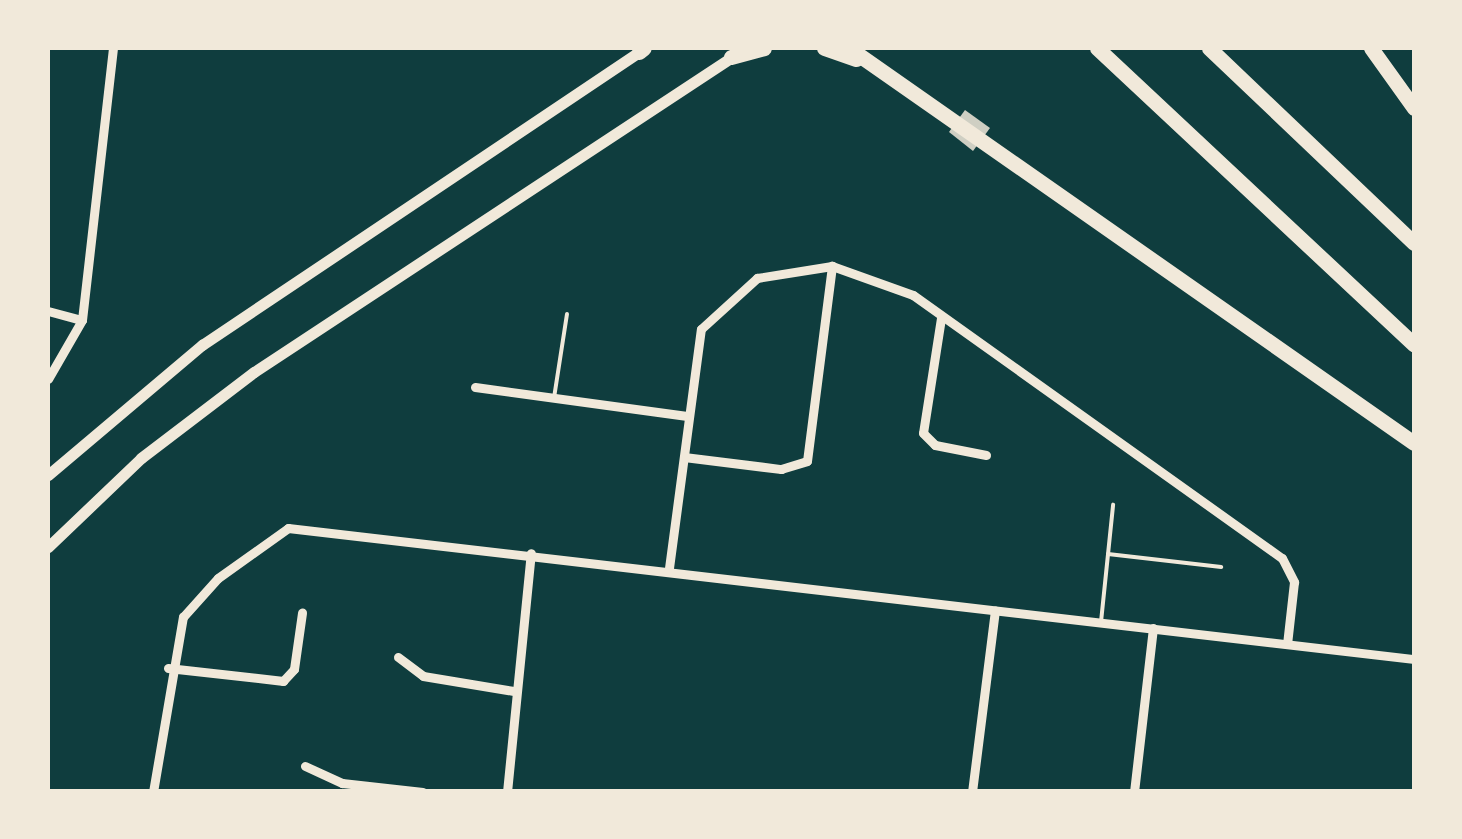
<!DOCTYPE html>
<style>
body{margin:0}
#map{position:relative;width:1462px;height:839px;overflow:hidden;background:#0f3d3e;font-family:Rubik,sans-serif}
div>[style]{position:absolute}
.building>*{inset:0;background:#cfcfc3}
.service>*{height:4px;margin:-2px;padding:0 2px;transform-origin:2px;border-radius:2px;background:#f1e9da}
.minor>*{height:9px;margin:-4.5px;padding:0 4.5px;transform-origin:4.5px;border-radius:4.5px;background:#f1e9da}
.secondary>*{height:11px;margin:-5.5px;padding:0 5.5px;transform-origin:5.5px;border-radius:5.5px;background:#f1e9da}
.motorway>*{height:15px;margin:-7.5px;padding:0 7.5px;transform-origin:7.5px;border-radius:7.5px;background:#f1e9da}
span{translate:-50% -50%;white-space:nowrap;text-align:center;line-height:1.15;-webkit-text-stroke:8px #f1e9da;paint-order:stroke}
.frame{position:absolute;inset:0;border:50px solid #f1e9da;pointer-events:none}
</style>
<div id="map">
<div class="building">
<div style="clip-path:polygon(965px 110px,990px 128px,973px 151px,949px 132px)"></div>
</div>
<div class="service">
<div style="left:554px;top:398px;width:85px;rotate:-81.2deg"></div>
<div style="left:1108px;top:554px;width:114px;rotate:6.6deg"></div>
<div style="left:1101px;top:622px;width:118px;rotate:-84.1deg"></div>
</div>
<div class="minor">
<div style="left:48px;top:311px;width:35px;rotate:15deg"></div>
<div style="left:941px;top:318px;width:116px;rotate:98.9deg"></div>
<div style="left:923px;top:433px;width:17px;rotate:45deg"></div>
<div style="left:935px;top:445px;width:52px;rotate:11.1deg"></div>
<div style="left:48px;top:379px;width:68px;rotate:-60deg"></div>
<div style="left:82px;top:320px;width:274px;rotate:-83.5deg"></div>
<div style="left:475px;top:387px;width:214px;rotate:7.8deg"></div>
<div style="left:684px;top:457px;width:98px;rotate:7.1deg"></div>
<div style="left:781px;top:469px;width:27px;rotate:-17deg"></div>
<div style="left:807px;top:461px;width:197px;rotate:-82.7deg"></div>
<div style="left:669px;top:568px;width:241px;rotate:-82.4deg"></div>
<div style="left:701px;top:329px;width:76px;rotate:-42.3deg"></div>
<div style="left:757px;top:278px;width:76px;rotate:-9.1deg"></div>
<div style="left:832px;top:266px;width:86px;rotate:19.7deg"></div>
<div style="left:913px;top:295px;width:453px;rotate:35.5deg"></div>
<div style="left:1282px;top:558px;width:27px;rotate:63deg"></div>
<div style="left:1294px;top:582px;width:62px;rotate:96.4deg"></div>
<div style="left:398px;top:657px;width:31px;rotate:37deg"></div>
<div style="left:423px;top:676px;width:92px;rotate:9.4deg"></div>
<div style="left:168px;top:668px;width:116px;rotate:6.4deg"></div>
<div style="left:283px;top:681px;width:16px;rotate:-47deg"></div>
<div style="left:294px;top:669px;width:57px;rotate:-81.9deg"></div>
<div style="left:305px;top:766px;width:41px;rotate:24.7deg"></div>
<div style="left:342px;top:783px;width:81px;rotate:6.3deg"></div>
<div style="left:153px;top:792px;width:178px;rotate:-80.3deg"></div>
<div style="left:183px;top:617px;width:52px;rotate:-48.1deg"></div>
<div style="left:218px;top:578px;width:86px;rotate:-35.5deg"></div>
<div style="left:288px;top:528px;width:1134px;rotate:6.64deg"></div>
<div style="left:507px;top:792px;width:240px;rotate:-84.3deg"></div>
<div style="left:972px;top:792px;width:183px;rotate:-82.8deg"></div>
<div style="left:1134px;top:792px;width:165px;rotate:-83.4deg"></div>
</div>
<div class="secondary">
<div style="left:48px;top:475px;width:202px;rotate:-40.2deg"></div>
<div style="left:202px;top:345px;width:533px;rotate:-33.84deg"></div>
<div style="left:48px;top:547px;width:129px;rotate:-43.7deg"></div>
<div style="left:141px;top:458px;width:142px;rotate:-37.3deg"></div>
<div style="left:254px;top:372px;width:580px;rotate:-33.39deg"></div>
</div>
<div class="motorway">
<div style="left:824px;top:48px;width:34px;rotate:19deg"></div>
<div style="left:849px;top:48px;width:689px;rotate:34.96deg"></div>
<div style="left:1097px;top:48px;width:434px;rotate:43.1deg"></div>
<div style="left:1209px;top:48px;width:283px;rotate:43.6deg"></div>
<div style="left:1371px;top:48px;width:74px;rotate:54.4deg"></div>
<div style="left:639px;top:52px;width:6px;rotate:-39deg"></div>
<div style="left:731px;top:57px;width:34px;rotate:-15deg"></div>
</div>
<div class="frame"></div>
</div>
